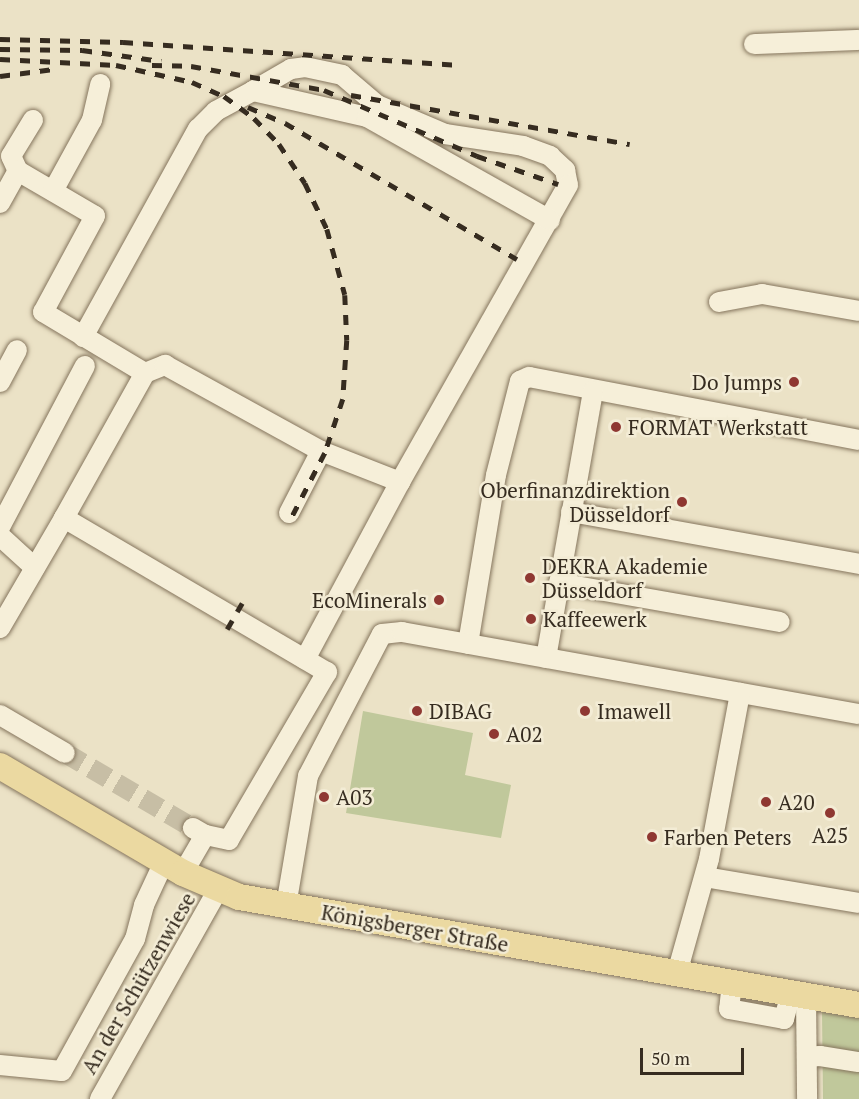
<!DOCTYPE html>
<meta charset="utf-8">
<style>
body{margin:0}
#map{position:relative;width:859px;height:1099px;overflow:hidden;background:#ebe2c6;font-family:"PT Serif",serif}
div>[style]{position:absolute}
.green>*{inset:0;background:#c0c89b}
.minor-tunnel>*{height:20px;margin-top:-10px;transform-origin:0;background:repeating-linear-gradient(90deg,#c7bea5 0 20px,transparent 0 30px)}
.roads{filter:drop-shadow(0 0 2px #85755d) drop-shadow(0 0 2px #85755d)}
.minor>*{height:20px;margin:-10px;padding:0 10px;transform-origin:10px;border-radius:10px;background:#f6efd9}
.major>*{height:26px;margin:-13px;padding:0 13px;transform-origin:13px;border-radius:13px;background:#ebd9a1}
.rail>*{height:4.5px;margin-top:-2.25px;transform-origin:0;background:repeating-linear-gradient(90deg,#362c20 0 10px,transparent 0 20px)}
.dots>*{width:16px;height:16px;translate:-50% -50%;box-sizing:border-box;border:3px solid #f3ecd5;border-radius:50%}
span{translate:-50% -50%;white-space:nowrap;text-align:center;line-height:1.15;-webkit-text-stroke:5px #f3ecd5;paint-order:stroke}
.poi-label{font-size:21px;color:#362c20}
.right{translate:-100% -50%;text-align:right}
.left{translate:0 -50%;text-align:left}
.street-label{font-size:21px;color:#362c20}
.scale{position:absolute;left:640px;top:1048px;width:104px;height:27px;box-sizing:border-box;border:3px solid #362c20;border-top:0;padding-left:8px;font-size:18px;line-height:21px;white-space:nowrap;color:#362c20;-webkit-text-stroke:4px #f3ecd5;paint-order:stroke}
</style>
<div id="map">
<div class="green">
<div style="clip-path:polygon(363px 711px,473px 733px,465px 775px,511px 785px,501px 838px,346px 813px)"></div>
<div style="clip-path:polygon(822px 1012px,859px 1018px,859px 1099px,823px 1099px)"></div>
</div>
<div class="minor-tunnel">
<div style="left:65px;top:753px;width:148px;rotate:30.4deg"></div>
</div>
<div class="roads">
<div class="minor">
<div style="left:754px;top:44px;width:105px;rotate:-2.2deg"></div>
<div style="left:253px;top:91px;width:44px;rotate:-30.1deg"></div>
<div style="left:291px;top:69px;width:14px;rotate:-8deg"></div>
<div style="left:305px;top:67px;width:38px;rotate:12deg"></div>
<div style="left:342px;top:75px;width:46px;rotate:40.6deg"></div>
<div style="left:377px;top:105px;width:74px;rotate:23.1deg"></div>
<div style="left:445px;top:134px;width:79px;rotate:8.7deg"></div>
<div style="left:523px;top:146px;width:29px;rotate:20deg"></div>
<div style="left:550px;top:156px;width:21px;rotate:43deg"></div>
<div style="left:565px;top:170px;width:15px;rotate:79deg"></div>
<div style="left:568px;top:185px;width:341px;rotate:119.5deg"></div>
<div style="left:400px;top:482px;width:201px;rotate:118.2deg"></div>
<div style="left:33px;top:120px;width:42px;rotate:121.4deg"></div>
<div style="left:11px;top:156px;width:17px;rotate:65deg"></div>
<div style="left:18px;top:171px;width:89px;rotate:30.3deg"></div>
<div style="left:95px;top:216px;width:109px;rotate:118.4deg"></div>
<div style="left:43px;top:312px;width:119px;rotate:30.9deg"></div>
<div style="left:145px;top:373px;width:166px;rotate:119.2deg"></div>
<div style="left:53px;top:191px;width:81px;rotate:-61.2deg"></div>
<div style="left:92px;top:120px;width:37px;rotate:-77deg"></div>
<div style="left:0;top:203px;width:37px;rotate:-61deg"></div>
<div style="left:719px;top:302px;width:44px;rotate:-10.5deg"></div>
<div style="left:762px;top:294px;width:98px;rotate:9.9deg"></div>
<div style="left:83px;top:337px;width:238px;rotate:-61.1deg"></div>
<div style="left:198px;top:129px;width:25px;rotate:-45deg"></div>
<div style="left:216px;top:111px;width:42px;rotate:-28.4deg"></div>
<div style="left:253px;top:91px;width:117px;rotate:12.8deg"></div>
<div style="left:367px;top:117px;width:210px;rotate:29.4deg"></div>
<div style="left:145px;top:373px;width:22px;rotate:-22deg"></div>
<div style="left:165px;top:365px;width:178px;rotate:28.9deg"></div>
<div style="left:321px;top:451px;width:85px;rotate:21.4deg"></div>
<div style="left:0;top:382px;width:36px;rotate:-62deg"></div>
<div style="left:571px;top:512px;width:293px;rotate:10.2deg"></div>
<div style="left:289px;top:513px;width:70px;rotate:-62.7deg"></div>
<div style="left:0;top:527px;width:182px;rotate:-62.2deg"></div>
<div style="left:0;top:536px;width:47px;rotate:42.4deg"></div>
<div style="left:559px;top:583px;width:224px;rotate:10deg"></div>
<div style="left:0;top:628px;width:127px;rotate:-59.8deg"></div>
<div style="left:64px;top:518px;width:305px;rotate:30.4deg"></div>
<div style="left:327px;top:672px;width:194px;rotate:120.3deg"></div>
<div style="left:229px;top:840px;width:25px;rotate:-168deg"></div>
<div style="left:468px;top:644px;width:171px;rotate:-80.6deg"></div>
<div style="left:496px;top:475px;width:97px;rotate:-75.7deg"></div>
<div style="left:520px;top:381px;width:10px;rotate:-24deg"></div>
<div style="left:529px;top:377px;width:336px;rotate:10.8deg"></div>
<div style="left:546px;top:658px;width:271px;rotate:-80deg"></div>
<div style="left:0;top:715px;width:75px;rotate:30.3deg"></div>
<div style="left:183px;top:873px;width:44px;rotate:-59.9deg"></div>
<div style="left:205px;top:835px;width:14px;rotate:-150deg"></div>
<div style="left:705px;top:877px;width:156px;rotate:9.6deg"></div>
<div style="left:286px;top:906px;width:132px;rotate:-80.4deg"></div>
<div style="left:308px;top:776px;width:160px;rotate:-62.5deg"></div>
<div style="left:382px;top:634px;width:20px;rotate:-6deg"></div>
<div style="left:402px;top:632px;width:464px;rotate:10.2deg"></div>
<div style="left:677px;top:973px;width:118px;rotate:-74.3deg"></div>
<div style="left:709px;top:859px;width:169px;rotate:-79.4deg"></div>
<div style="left:732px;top:982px;width:27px;rotate:96deg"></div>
<div style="left:729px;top:1009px;width:56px;rotate:10.3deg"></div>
<div style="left:784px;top:1019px;width:27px;rotate:-75deg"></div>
<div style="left:806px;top:995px;width:104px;rotate:89.4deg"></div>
<div style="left:807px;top:1057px;width:13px;rotate:-4deg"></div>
<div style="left:820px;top:1056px;width:39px;rotate:9deg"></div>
<div style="left:0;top:1065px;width:62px;rotate:5.5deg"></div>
<div style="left:62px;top:1071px;width:151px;rotate:-61.1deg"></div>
<div style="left:135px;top:939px;width:35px;rotate:-75deg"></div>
<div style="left:144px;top:905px;width:47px;rotate:-65.1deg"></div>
<div style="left:100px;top:1099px;width:240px;rotate:-60.6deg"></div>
</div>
<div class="major">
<div style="left:0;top:766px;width:212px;rotate:30.3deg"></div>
<div style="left:183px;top:873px;width:61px;rotate:23.2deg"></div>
<div style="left:239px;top:897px;width:629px;rotate:9.88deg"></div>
</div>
</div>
<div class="rail">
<div style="left:0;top:39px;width:123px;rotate:1.4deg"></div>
<div style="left:123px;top:42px;width:337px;rotate:3.9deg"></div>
<div style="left:0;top:49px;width:82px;rotate:0.7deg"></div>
<div style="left:82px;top:50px;width:80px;rotate:7.9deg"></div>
<div style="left:0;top:59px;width:116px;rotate:3deg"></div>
<div style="left:116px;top:65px;width:78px;rotate:12.6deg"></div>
<div style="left:192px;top:82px;width:35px;rotate:24deg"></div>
<div style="left:224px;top:96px;width:37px;rotate:36deg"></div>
<div style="left:254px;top:118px;width:36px;rotate:46deg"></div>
<div style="left:279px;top:144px;width:47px;rotate:56.3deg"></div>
<div style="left:305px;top:183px;width:51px;rotate:64.4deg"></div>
<div style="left:327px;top:229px;width:68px;rotate:74.7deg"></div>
<div style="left:345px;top:295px;width:45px;rotate:87.5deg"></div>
<div style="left:347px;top:340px;width:59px;rotate:93.9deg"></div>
<div style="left:343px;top:399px;width:57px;rotate:108.4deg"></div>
<div style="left:325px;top:453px;width:74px;rotate:117.3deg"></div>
<div style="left:152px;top:65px;width:39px;rotate:1deg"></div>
<div style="left:191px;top:66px;width:135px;rotate:10.2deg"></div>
<div style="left:324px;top:90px;width:167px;rotate:23.3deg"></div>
<div style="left:477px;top:156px;width:86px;rotate:19.1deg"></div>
<div style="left:0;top:76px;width:54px;rotate:-7.4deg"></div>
<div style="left:351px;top:95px;width:283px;rotate:10deg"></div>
<div style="left:248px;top:107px;width:40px;rotate:23.4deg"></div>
<div style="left:285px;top:123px;width:269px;rotate:30.4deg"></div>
<div style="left:227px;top:629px;width:30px;rotate:-60deg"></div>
</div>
<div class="dots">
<div style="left:794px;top:382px;background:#8f3832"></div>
<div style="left:616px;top:427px;background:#8f3832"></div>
<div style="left:682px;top:502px;background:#8f3832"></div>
<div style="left:530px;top:578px;background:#8f3832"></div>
<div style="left:439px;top:600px;background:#8f3832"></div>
<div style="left:531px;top:619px;background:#8f3832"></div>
<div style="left:417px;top:711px;background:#8f3832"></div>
<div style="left:585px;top:711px;background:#8f3832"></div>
<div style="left:494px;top:734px;background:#8f3832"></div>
<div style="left:324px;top:797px;background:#8f3832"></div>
<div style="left:766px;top:802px;background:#8f3832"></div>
<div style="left:830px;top:813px;background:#8f3832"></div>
<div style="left:652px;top:837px;background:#8f3832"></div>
</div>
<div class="poi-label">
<span class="right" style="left:782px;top:382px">Do Jumps</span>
<span class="left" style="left:628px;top:427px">FORMAT Werkstatt</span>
<span class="right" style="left:670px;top:502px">Oberfinanzdirektion<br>Düsseldorf</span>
<span class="left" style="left:542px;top:578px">DEKRA Akademie<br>Düsseldorf</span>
<span class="right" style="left:427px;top:600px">EcoMinerals</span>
<span class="left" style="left:543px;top:619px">Kaffeewerk</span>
<span class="left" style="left:429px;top:711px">DIBAG</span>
<span class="left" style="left:597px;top:711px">Imawell</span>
<span class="left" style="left:506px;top:734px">A02</span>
<span class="left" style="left:336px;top:797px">A03</span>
<span class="left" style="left:778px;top:802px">A20</span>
<span style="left:830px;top:835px">A25</span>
<span class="left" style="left:664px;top:837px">Farben Peters</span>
</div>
<div class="street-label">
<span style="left:415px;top:928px;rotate:10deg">Königsberger Straße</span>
<span style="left:138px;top:983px;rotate:-60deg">An der Schützenwiese</span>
</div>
<div class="scale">50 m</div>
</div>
